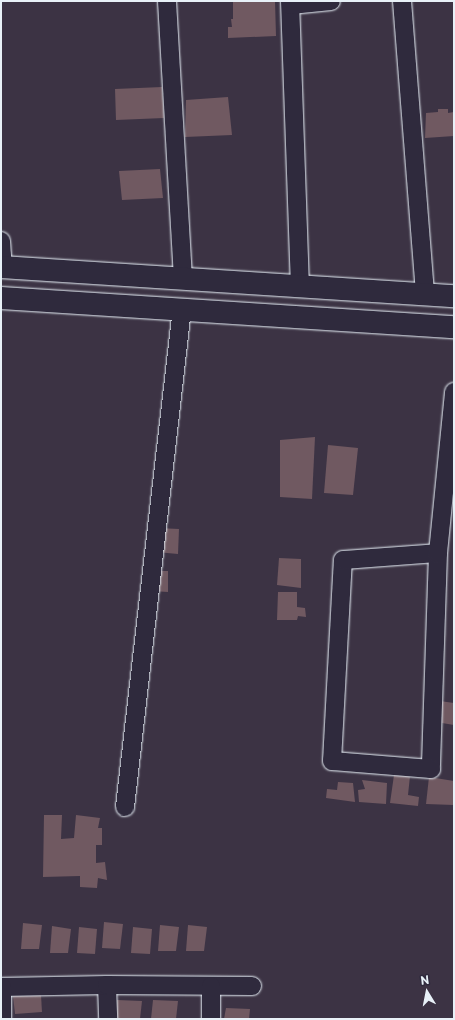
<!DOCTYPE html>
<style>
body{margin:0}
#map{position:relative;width:455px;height:1020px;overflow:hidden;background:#3c3344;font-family:"Playpen Sans",sans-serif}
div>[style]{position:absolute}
.building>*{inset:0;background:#705961}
.roads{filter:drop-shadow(0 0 1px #e8f1f8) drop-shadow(0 0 1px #e8f1f8)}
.minor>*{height:18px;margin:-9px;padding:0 9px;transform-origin:9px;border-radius:9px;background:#2f2a3d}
.trunk>*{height:22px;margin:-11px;padding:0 11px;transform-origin:11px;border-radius:11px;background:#2f2a3d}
span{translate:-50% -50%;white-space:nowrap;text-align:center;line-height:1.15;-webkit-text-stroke:3.5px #2f2a3d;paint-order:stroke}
.frame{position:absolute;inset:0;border:2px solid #e8f1f8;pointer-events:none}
.north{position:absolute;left:407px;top:972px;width:40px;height:40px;-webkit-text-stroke:3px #2f2a3d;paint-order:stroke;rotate:350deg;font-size:11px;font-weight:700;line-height:16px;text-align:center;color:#e8f1f8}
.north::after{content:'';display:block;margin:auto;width:14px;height:18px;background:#e8f1f8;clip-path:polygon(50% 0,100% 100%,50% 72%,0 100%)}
</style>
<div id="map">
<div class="building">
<div style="clip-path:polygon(233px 1px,275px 1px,276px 36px,228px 38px,228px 27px,232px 27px,231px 19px,233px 19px)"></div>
<div style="clip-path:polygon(162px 87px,164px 118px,116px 120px,115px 89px)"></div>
<div style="clip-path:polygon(228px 97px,232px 135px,185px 137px,186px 100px)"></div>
<div style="clip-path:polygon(438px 109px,448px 109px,448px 113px,454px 112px,454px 136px,425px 138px,426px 113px,438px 112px)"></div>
<div style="clip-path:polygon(160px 169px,163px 198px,122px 200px,119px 171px)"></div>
<div style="clip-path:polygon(315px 437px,312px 499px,280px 497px,280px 440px)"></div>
<div style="clip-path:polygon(328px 445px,358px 448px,353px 495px,324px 493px)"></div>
<div style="clip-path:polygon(158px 528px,179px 529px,178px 554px,156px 552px)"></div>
<div style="clip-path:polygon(279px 558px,301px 559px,301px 588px,277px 585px)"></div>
<div style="clip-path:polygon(154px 571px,168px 571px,168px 592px,152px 591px)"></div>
<div style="clip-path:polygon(278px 592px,297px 592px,297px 607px,305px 608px,306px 617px,298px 616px,297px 620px,277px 620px)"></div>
<div style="clip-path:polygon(440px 701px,454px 703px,454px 725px,436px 722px)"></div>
<div style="clip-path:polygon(394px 775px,410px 776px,408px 795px,419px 797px,418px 806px,390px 803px)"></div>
<div style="clip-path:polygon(429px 777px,454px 781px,454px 805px,426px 804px)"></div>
<div style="clip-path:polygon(362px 780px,387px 783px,386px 804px,359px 802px,358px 790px,365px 789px)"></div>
<div style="clip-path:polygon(338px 782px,353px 783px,355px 802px,326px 798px,327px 789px,337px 790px)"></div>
<div style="clip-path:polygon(44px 815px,62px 815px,61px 839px,74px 838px,76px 815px,100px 818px,98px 828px,102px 828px,102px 845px,96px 845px,96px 863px,105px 862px,107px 880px,98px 878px,97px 888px,80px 887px,80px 876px,43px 877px)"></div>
<div style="clip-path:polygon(104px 922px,123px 924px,120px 949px,102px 948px)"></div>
<div style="clip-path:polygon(23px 923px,42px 925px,39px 949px,21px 949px)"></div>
<div style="clip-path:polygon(160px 925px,179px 927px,176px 951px,158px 951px)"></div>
<div style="clip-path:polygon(188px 925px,207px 927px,204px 951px,186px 951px)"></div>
<div style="clip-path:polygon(52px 926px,71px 929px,68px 953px,50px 953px)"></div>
<div style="clip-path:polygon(79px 927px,97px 929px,95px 954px,77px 953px)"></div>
<div style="clip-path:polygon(133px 927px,152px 929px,150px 954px,131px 953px)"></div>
<div style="clip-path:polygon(41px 995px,42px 1012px,15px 1014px,13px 996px)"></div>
<div style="clip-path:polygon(117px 1000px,142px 1001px,140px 1019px,115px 1019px)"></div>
<div style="clip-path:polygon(153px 1000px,178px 1001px,176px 1019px,151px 1019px)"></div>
<div style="clip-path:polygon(226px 1008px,250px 1009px,249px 1019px,224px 1019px)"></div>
</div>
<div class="roads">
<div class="minor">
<div style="left:167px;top:1px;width:278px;rotate:86.7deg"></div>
<div style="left:290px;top:1px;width:286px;rotate:88deg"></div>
<div style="left:402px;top:1px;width:295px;rotate:85.5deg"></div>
<div style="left:291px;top:5px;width:40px;rotate:-5.7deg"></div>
<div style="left:1px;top:241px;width:26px;rotate:86deg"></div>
<div style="left:438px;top:553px;width:216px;rotate:91.9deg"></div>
<div style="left:431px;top:769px;width:99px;rotate:-175.4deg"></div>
<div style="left:332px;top:761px;width:201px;rotate:-86.9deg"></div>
<div style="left:343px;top:560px;width:95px;rotate:-4.2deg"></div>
<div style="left:438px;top:553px;width:162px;rotate:-84.3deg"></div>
<div style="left:125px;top:807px;width:501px;rotate:-83.47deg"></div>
<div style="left:107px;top:985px;width:34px;rotate:88deg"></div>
<div style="left:1px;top:987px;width:106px;rotate:-1.1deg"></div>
<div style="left:107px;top:985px;width:145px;rotate:0.4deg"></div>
<div style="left:2px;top:1019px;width:32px;rotate:-90deg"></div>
<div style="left:211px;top:1019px;width:33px;rotate:-90deg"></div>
</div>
<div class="trunk">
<div style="left:1px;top:267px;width:454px;rotate:3.7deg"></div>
<div style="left:1px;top:298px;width:454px;rotate:3.7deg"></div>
</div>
</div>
<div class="frame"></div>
<div class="north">N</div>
</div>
